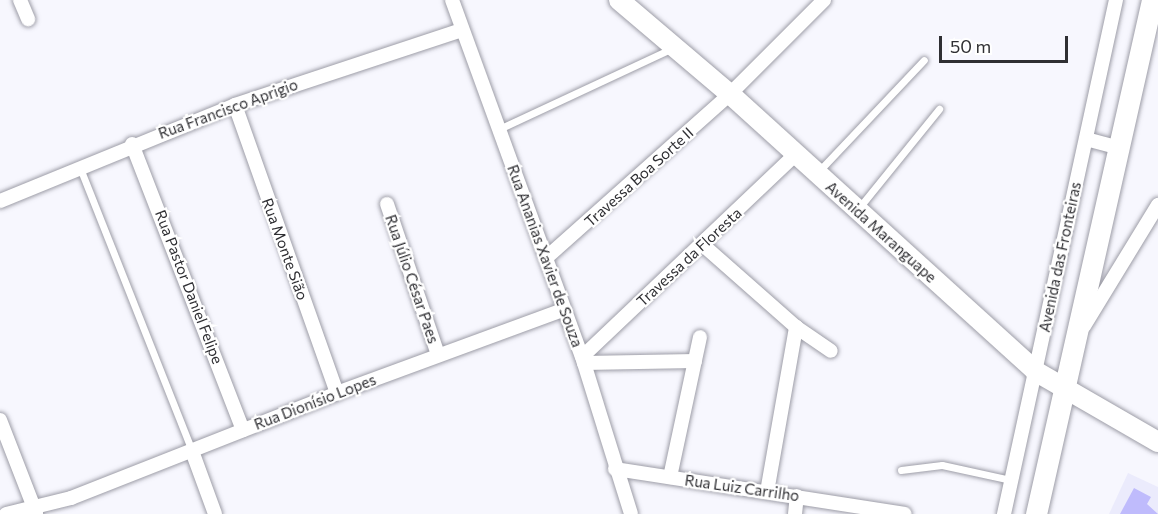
<!DOCTYPE html>
<meta charset="utf-8">
<style>
body{margin:0}
#map{position:relative;width:1158px;height:514px;overflow:hidden;background:#f7f7fe;font-family:Commissioner,sans-serif}
div>[style]{position:absolute}
.built>*{inset:0;background:#ebebfc}
.building>*{inset:0;background:#bfbbfc}
.roads{filter:drop-shadow(0 0 2px #9d9da7) drop-shadow(0 0 2px #9d9da7)}
.service>*{height:7px;margin:-3.5px;padding:0 3.5px;transform-origin:3.5px;border-radius:3.5px;background:#fff}
.minor>*{height:14px;margin:-7px;padding:0 7px;transform-origin:7px;border-radius:7px;background:#fff}
.secondary>*{height:20px;margin:-10px;padding:0 10px;transform-origin:10px;border-radius:10px;background:#fff}
.primary>*{height:21px;margin:-10.5px;padding:0 10.5px;transform-origin:10.5px;border-radius:10.5px;background:#fff}
span{translate:-50% -50%;white-space:nowrap;text-align:center;line-height:1.15;-webkit-text-stroke:4.5px #fff;paint-order:stroke}
.street-label{font-size:15px;color:#2f2f33}
.scale{position:absolute;left:939px;top:36px;width:129px;height:27px;box-sizing:border-box;border:3px solid #2f2f33;border-top:0;padding-left:8px;font-size:18px;line-height:21px;white-space:nowrap;color:#2f2f33;-webkit-text-stroke:4px #fff;paint-order:stroke}
</style>
<div id="map">
<div class="built">
<div style="clip-path:polygon(1128px 473px,1158px 487px,1158px 514px,1109px 514px)"></div>
</div>
<div class="building">
<div style="clip-path:polygon(1134px 488px,1151px 497px,1147px 504px,1158px 514px,1120px 514px)"></div>
</div>
<div class="roads">
<div class="service">
<div style="left:499px;top:129px;width:192px;rotate:-25deg"></div>
<div style="left:80px;top:168px;width:304px;rotate:68.4deg"></div>
<div style="left:818px;top:172px;width:154px;rotate:-46.6deg"></div>
<div style="left:858px;top:209px;width:129px;rotate:-51deg"></div>
<div style="left:901px;top:470px;width:41px;rotate:-7deg"></div>
<div style="left:942px;top:465px;width:71px;rotate:12.3deg"></div>
</div>
<div class="minor">
<div style="left:20px;top:0;width:21px;rotate:67deg"></div>
<div style="left:452px;top:0;width:386px;rotate:70deg"></div>
<div style="left:584px;top:363px;width:158px;rotate:72.7deg"></div>
<div style="left:235px;top:105px;width:306px;rotate:70.5deg"></div>
<div style="left:1086px;top:139px;width:34px;rotate:15deg"></div>
<div style="left:132px;top:144px;width:307px;rotate:68.8deg"></div>
<div style="left:0;top:201px;width:254px;rotate:-22.2deg"></div>
<div style="left:235px;top:105px;width:239px;rotate:-18.3deg"></div>
<div style="left:387px;top:204px;width:159px;rotate:71.3deg"></div>
<div style="left:703px;top:245px;width:124px;rotate:41.4deg"></div>
<div style="left:796px;top:327px;width:42px;rotate:34.4deg"></div>
<div style="left:546px;top:258px;width:246px;rotate:-41.7deg"></div>
<div style="left:730px;top:94px;width:133px;rotate:-45deg"></div>
<div style="left:1084px;top:326px;width:142px;rotate:-58.6deg"></div>
<div style="left:582px;top:357px;width:294px;rotate:-43.5deg"></div>
<div style="left:584px;top:363px;width:111px;rotate:-1deg"></div>
<div style="left:0;top:420px;width:100px;rotate:68.8deg"></div>
<div style="left:192px;top:451px;width:67px;rotate:69.9deg"></div>
<div style="left:615px;top:469px;width:293px;rotate:8.8deg"></div>
<div style="left:670px;top:477px;width:143px;rotate:-77.9deg"></div>
<div style="left:767px;top:492px;width:168px;rotate:-80deg"></div>
<div style="left:6px;top:514px;width:67px;rotate:-13.8deg"></div>
<div style="left:71px;top:498px;width:286px;rotate:-21.5deg"></div>
<div style="left:337px;top:393px;width:240px;rotate:-20.2deg"></div>
<div style="left:795px;top:514px;width:18px;rotate:-84deg"></div>
<div style="left:1004px;top:514px;width:526px;rotate:-77.71deg"></div>
</div>
<div class="secondary">
<div style="left:619px;top:0;width:145px;rotate:40.3deg"></div>
<div style="left:730px;top:94px;width:412px;rotate:42.2deg"></div>
<div style="left:1035px;top:371px;width:142px;rotate:30deg"></div>
</div>
<div class="primary">
<div style="left:1036px;top:514px;width:527px;rotate:-77.28deg"></div>
</div>
</div>
<div class="street-label">
<span style="left:228px;top:109px;rotate:-20deg">Rua Francisco Aprigio</span>
<span style="left:639px;top:177px;rotate:-42deg">Travessa Boa Sorte II</span>
<span style="left:881px;top:232px;rotate:42deg">Avenida Maranguape</span>
<span style="left:285px;top:249px;rotate:70deg">Rua Monte Sião</span>
<span style="left:545px;top:256px;rotate:70deg">Rua Ananias Xavier de Souza</span>
<span style="left:689px;top:257px;rotate:-43deg">Travessa da Floresta</span>
<span style="left:1060px;top:257px;rotate:-78deg">Avenida das Fronteiras</span>
<span style="left:412px;top:279px;rotate:71deg">Rua Júlio César Paes</span>
<span style="left:189px;top:287px;rotate:69deg">Rua Pastor Daniel Felipe</span>
<span style="left:315px;top:402px;rotate:-21deg">Rua Dionísio Lopes</span>
<span style="left:742px;top:488px;rotate:8deg">Rua Luiz Carrilho</span>
</div>
<div class="scale">50 m</div>
</div>
